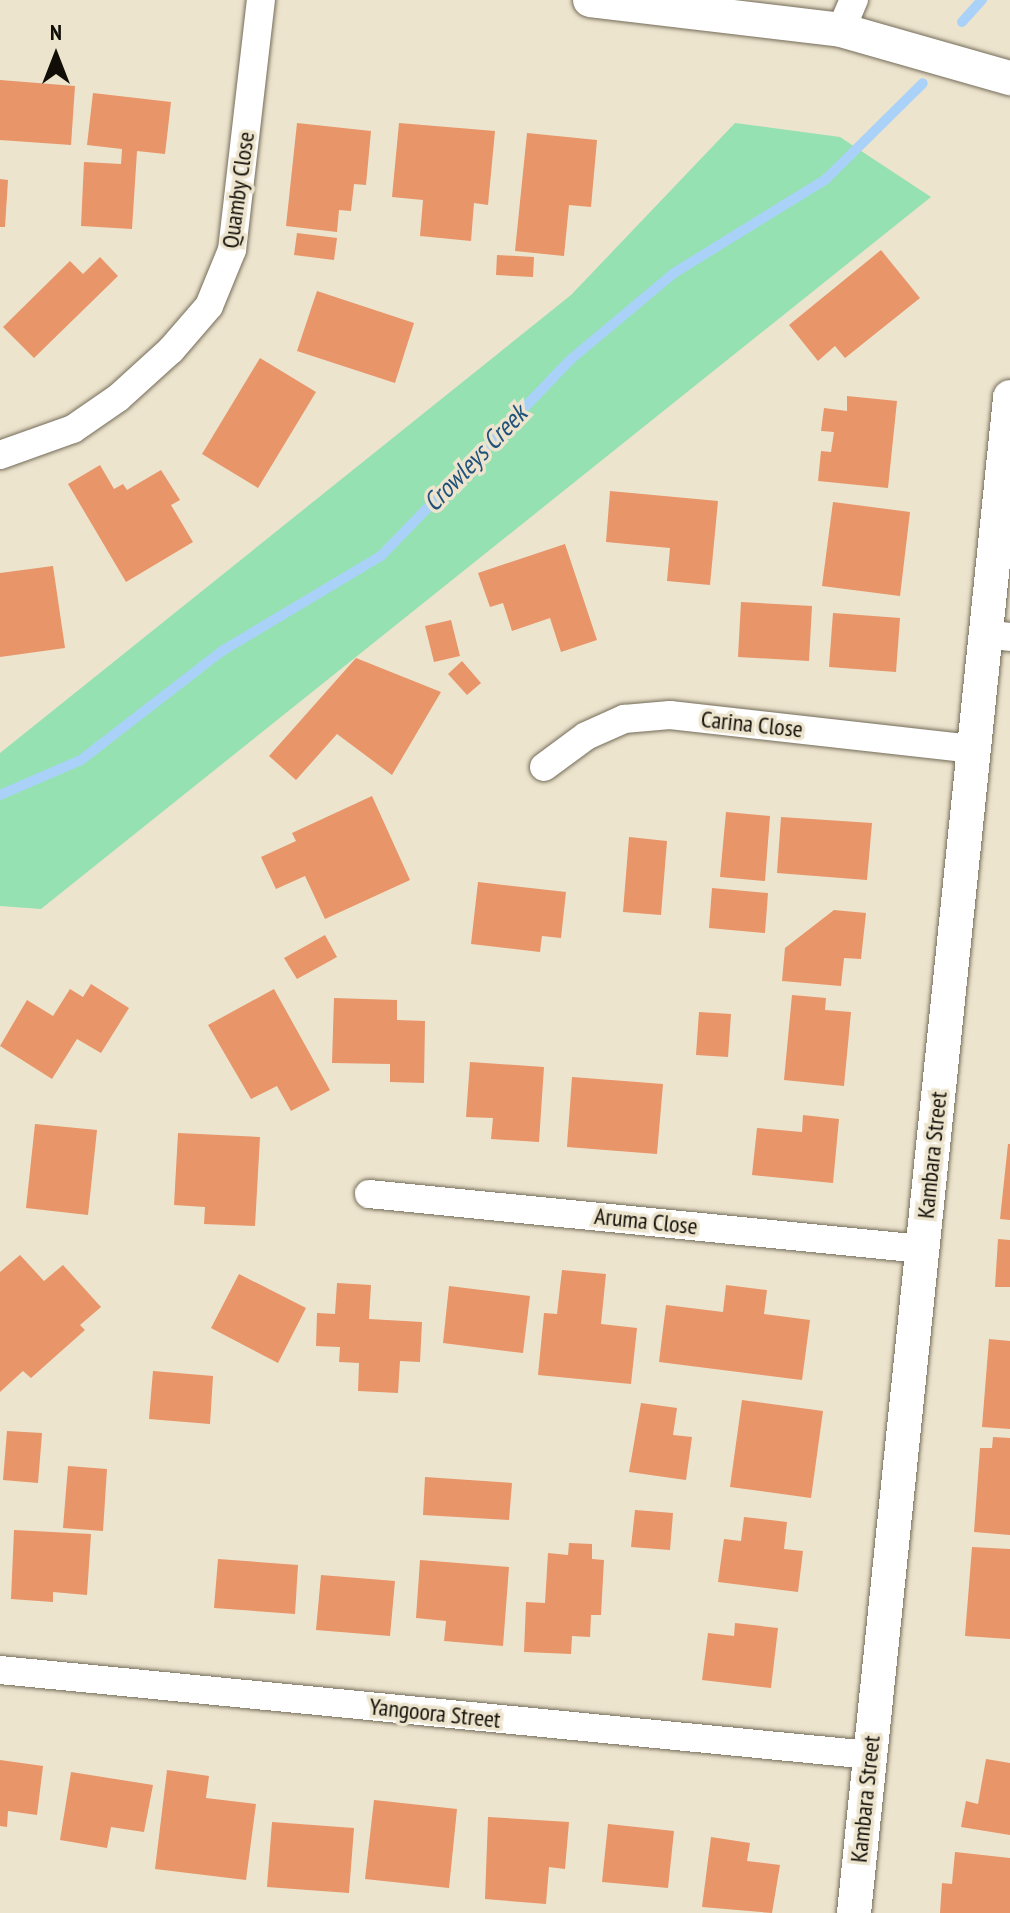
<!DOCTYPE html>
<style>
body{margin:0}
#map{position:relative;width:1010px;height:1913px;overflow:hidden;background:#ede4ce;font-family:"PT Sans Narrow",sans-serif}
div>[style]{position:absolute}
.green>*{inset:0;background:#95e1b2}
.stream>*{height:10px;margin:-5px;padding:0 5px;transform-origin:5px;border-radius:5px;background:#aad2f9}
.building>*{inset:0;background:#e79569}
.roads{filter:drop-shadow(0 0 2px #746c59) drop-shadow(0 0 2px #746c59)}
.minor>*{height:28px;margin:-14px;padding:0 14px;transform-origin:14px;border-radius:14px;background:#fff}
.tertiary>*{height:34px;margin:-17px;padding:0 17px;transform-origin:17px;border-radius:17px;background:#fff}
span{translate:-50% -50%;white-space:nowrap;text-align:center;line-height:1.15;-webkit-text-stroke:7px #ede4ce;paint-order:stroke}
.street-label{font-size:24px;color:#110e07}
.water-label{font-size:26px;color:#20517b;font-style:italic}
.north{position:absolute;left:16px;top:16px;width:80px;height:80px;-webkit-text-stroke:6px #ede4ce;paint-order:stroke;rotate:0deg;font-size:22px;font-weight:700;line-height:32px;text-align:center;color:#110e07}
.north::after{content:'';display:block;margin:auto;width:28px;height:36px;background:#110e07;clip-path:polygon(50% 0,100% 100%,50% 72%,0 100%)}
</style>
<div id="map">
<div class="green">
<div style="clip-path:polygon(735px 123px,840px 137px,931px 197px,41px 909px,0 906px,0 753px,571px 295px)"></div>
</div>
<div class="stream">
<div style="left:962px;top:22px;width:30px;rotate:-48deg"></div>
<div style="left:0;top:795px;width:88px;rotate:-23.4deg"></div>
<div style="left:81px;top:760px;width:178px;rotate:-37.7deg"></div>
<div style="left:222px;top:651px;width:185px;rotate:-30.9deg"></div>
<div style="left:381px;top:556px;width:272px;rotate:-46deg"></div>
<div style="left:570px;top:360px;width:136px;rotate:-39.9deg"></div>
<div style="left:674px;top:273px;width:179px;rotate:-31.7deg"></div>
<div style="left:826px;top:179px;width:136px;rotate:-44.7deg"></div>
</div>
<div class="building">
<div style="clip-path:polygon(0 80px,75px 86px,71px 145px,0 140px)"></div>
<div style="clip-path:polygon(93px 93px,171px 102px,165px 154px,137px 151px,132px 229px,81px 226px,84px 162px,121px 164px,122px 149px,87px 145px)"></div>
<div style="clip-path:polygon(297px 123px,371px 131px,366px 185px,354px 184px,351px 211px,339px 210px,337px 232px,286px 226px)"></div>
<div style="clip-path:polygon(399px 123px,495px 131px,488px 205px,474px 203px,471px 241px,420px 236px,423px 200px,392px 197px)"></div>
<div style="clip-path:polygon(527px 133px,597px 140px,591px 207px,569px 205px,564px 256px,515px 251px)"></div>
<div style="clip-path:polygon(0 179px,8px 180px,5px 227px,0 227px)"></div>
<div style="clip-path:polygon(297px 233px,337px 238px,334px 260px,294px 255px)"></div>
<div style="clip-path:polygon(881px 250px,920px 298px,845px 358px,835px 346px,818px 361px,789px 325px)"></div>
<div style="clip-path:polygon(497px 255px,534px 257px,533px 277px,496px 275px)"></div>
<div style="clip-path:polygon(100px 257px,118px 276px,34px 358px,3px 327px,70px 261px,83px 274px)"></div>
<div style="clip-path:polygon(317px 291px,414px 323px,395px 383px,297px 351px)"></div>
<div style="clip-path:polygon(260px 358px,316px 392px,258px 488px,202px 454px)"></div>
<div style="clip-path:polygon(847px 396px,897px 401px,888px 488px,818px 481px,821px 451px,831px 452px,834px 432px,821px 431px,824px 408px,847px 411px)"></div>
<div style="clip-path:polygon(100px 465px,114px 489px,123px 484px,127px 490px,161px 470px,180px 500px,171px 505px,193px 542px,126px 582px,68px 484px)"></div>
<div style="clip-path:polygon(610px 491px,718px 501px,710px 585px,667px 581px,670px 548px,606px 542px)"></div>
<div style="clip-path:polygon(833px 502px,910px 512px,900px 596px,822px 586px)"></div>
<div style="clip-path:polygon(565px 544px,597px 640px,561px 652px,550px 618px,512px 631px,503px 603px,490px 607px,478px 573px)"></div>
<div style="clip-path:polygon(53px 566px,65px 648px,0 657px,0 573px)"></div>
<div style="clip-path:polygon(741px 602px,812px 606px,809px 661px,738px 657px)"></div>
<div style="clip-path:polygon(833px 613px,900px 618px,896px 672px,829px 667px)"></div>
<div style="clip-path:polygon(451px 620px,460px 656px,434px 662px,425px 626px)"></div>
<div style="clip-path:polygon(356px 658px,441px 692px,392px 775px,337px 734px,296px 780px,269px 756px)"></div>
<div style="clip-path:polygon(462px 661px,481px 683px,467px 695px,448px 674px)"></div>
<div style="clip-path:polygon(372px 796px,410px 880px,325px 919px,305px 876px,276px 889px,261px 857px,296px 841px,292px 833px)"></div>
<div style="clip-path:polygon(726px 812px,770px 816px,765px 881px,720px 877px)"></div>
<div style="clip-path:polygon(781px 817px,872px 823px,867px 880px,777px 873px)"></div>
<div style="clip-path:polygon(629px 837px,667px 841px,661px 915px,623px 912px)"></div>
<div style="clip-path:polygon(478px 882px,566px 892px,561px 938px,542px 936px,540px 952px,471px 944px)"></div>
<div style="clip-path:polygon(712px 888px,768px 893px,765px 933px,709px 928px)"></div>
<div style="clip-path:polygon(834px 910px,866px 913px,861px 959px,844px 958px,841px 986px,782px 981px,785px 948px)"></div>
<div style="clip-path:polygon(325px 935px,337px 957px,297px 979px,284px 958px)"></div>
<div style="clip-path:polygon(91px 984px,129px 1008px,101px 1053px,77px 1039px,52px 1079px,0 1046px,27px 1000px,53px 1016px,70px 989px,83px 997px)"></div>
<div style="clip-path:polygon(274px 989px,330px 1090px,291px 1111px,277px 1086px,251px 1099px,208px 1025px)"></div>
<div style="clip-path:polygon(792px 995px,826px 998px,825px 1010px,851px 1012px,844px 1086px,784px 1080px)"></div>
<div style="clip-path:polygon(334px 998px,397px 1000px,397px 1020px,425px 1021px,424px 1083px,390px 1082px,390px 1064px,332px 1063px)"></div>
<div style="clip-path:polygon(699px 1012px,731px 1014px,728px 1057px,696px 1055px)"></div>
<div style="clip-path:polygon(470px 1062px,544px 1067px,539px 1142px,491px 1139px,493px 1118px,466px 1117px)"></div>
<div style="clip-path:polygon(572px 1077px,663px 1084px,657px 1154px,567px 1147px)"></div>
<div style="clip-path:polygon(803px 1115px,839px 1119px,833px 1183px,752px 1175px,757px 1128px,802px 1132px)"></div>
<div style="clip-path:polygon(35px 1124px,97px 1130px,88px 1215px,26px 1208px)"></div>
<div style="clip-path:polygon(178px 1133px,260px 1137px,255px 1226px,204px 1224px,205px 1207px,174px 1205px)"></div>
<div style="clip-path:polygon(1008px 1144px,1010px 1144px,1010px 1220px,1000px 1219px)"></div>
<div style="clip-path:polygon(998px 1239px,1010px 1240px,1010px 1287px,995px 1287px)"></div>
<div style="clip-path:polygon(20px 1255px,44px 1281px,63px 1265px,101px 1307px,80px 1325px,85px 1330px,31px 1378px,23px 1371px,0 1392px,0 1272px)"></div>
<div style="clip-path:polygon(562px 1270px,606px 1274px,601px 1324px,637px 1328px,631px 1384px,538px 1375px,544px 1313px,557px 1314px)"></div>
<div style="clip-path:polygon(239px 1274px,306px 1308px,278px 1363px,211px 1328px)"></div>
<div style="clip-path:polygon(337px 1283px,371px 1285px,369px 1319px,422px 1322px,420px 1362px,400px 1361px,398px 1393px,358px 1391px,359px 1363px,339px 1362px,340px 1347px,316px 1346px,317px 1313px,335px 1314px)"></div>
<div style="clip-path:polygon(726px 1285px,767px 1290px,764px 1314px,810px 1320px,802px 1380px,659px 1362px,666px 1305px,723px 1312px)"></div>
<div style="clip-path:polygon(449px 1286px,530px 1296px,523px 1353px,443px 1343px)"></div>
<div style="clip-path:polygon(989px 1339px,1010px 1341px,1010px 1429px,982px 1427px)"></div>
<div style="clip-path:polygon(153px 1371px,213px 1376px,210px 1424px,149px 1419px)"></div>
<div style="clip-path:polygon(742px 1400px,823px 1411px,811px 1498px,730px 1487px)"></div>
<div style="clip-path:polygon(641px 1403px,677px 1408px,673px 1435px,692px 1437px,686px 1480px,629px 1472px)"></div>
<div style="clip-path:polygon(7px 1431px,42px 1433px,38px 1483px,3px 1480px)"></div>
<div style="clip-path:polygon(993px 1437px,1010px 1438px,1010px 1535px,974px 1532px,980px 1448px,992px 1448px)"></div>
<div style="clip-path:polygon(68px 1466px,107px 1469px,103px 1531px,63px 1528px)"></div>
<div style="clip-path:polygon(425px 1477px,512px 1483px,509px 1520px,423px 1515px)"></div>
<div style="clip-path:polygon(635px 1510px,673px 1513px,670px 1550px,631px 1547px)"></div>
<div style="clip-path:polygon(744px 1517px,787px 1522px,784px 1549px,803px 1551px,798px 1592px,718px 1582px,724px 1539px,741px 1541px)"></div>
<div style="clip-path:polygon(14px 1530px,91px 1534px,87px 1595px,53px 1592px,53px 1602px,11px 1599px)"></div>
<div style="clip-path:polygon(569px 1543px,592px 1544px,592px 1559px,604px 1560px,601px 1615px,591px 1615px,590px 1637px,572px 1636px,571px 1654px,524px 1652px,526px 1602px,545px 1603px,548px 1553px,568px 1555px)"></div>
<div style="clip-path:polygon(972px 1547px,1010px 1549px,1010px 1639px,965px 1636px)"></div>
<div style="clip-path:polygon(218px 1559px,298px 1565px,295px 1614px,214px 1608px)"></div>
<div style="clip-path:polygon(420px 1560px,509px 1567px,503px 1646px,444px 1641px,446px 1621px,416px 1618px)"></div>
<div style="clip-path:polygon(321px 1575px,395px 1581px,390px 1636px,316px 1630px)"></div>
<div style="clip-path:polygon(735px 1623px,778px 1628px,771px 1688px,702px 1680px,708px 1633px,734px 1636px)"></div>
<div style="clip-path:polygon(986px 1759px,1010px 1763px,1010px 1835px,961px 1827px,966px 1801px,978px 1804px)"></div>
<div style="clip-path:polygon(0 1760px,43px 1766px,37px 1815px,8px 1811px,7px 1827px,0 1826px)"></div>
<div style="clip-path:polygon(167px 1770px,209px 1776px,206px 1798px,256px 1804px,246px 1880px,155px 1869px)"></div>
<div style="clip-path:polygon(71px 1772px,153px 1785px,144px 1832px,111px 1827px,107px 1848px,60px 1840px)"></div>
<div style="clip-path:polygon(374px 1800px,457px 1809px,449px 1888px,365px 1879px)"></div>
<div style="clip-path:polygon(488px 1817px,569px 1822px,565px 1869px,549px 1867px,546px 1904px,485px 1899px)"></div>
<div style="clip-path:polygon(272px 1822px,354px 1828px,349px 1893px,267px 1887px)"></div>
<div style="clip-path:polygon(608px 1824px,674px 1831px,668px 1888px,602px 1882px)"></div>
<div style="clip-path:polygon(711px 1837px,750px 1843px,747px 1861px,780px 1865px,772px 1913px,702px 1907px)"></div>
<div style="clip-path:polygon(955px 1852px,1010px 1858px,1010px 1913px,940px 1913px,942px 1883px,952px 1884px)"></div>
</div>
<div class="roads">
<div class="minor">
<div style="left:841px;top:30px;width:33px;rotate:-67deg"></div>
<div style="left:0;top:455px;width:77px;rotate:-19.6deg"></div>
<div style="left:73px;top:429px;width:55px;rotate:-34.6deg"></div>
<div style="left:118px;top:398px;width:72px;rotate:-42.2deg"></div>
<div style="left:171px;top:350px;width:58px;rotate:-49.2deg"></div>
<div style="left:209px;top:306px;width:61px;rotate:-67.7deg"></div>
<div style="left:232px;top:250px;width:252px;rotate:-83.4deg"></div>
<div style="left:986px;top:634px;width:24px;rotate:7deg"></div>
<div style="left:544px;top:767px;width:52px;rotate:-36.4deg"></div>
<div style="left:586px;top:736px;width:42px;rotate:-24.1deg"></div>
<div style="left:624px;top:719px;width:46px;rotate:-5deg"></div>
<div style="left:670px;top:715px;width:306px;rotate:6.4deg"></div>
<div style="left:369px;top:1194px;width:556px;rotate:5.68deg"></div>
<div style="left:0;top:1670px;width:874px;rotate:5.58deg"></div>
</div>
<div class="tertiary">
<div style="left:590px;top:0;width:253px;rotate:6.8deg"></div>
<div style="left:841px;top:30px;width:176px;rotate:15.9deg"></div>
<div style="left:854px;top:1913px;width:1524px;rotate:-84.12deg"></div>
</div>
</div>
<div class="street-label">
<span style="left:238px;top:190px;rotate:-82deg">Quamby Close</span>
<span style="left:752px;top:724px;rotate:6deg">Carina Close</span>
<span style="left:932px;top:1155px;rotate:-84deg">Kambara Street</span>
<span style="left:646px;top:1221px;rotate:6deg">Aruma Close</span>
<span style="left:435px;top:1713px;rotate:6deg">Yangoora Street</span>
<span style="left:865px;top:1799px;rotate:-84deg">Kambara Street</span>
</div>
<div class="water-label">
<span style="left:475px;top:458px;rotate:-46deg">Crowleys Creek</span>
</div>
<div class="north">N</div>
</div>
